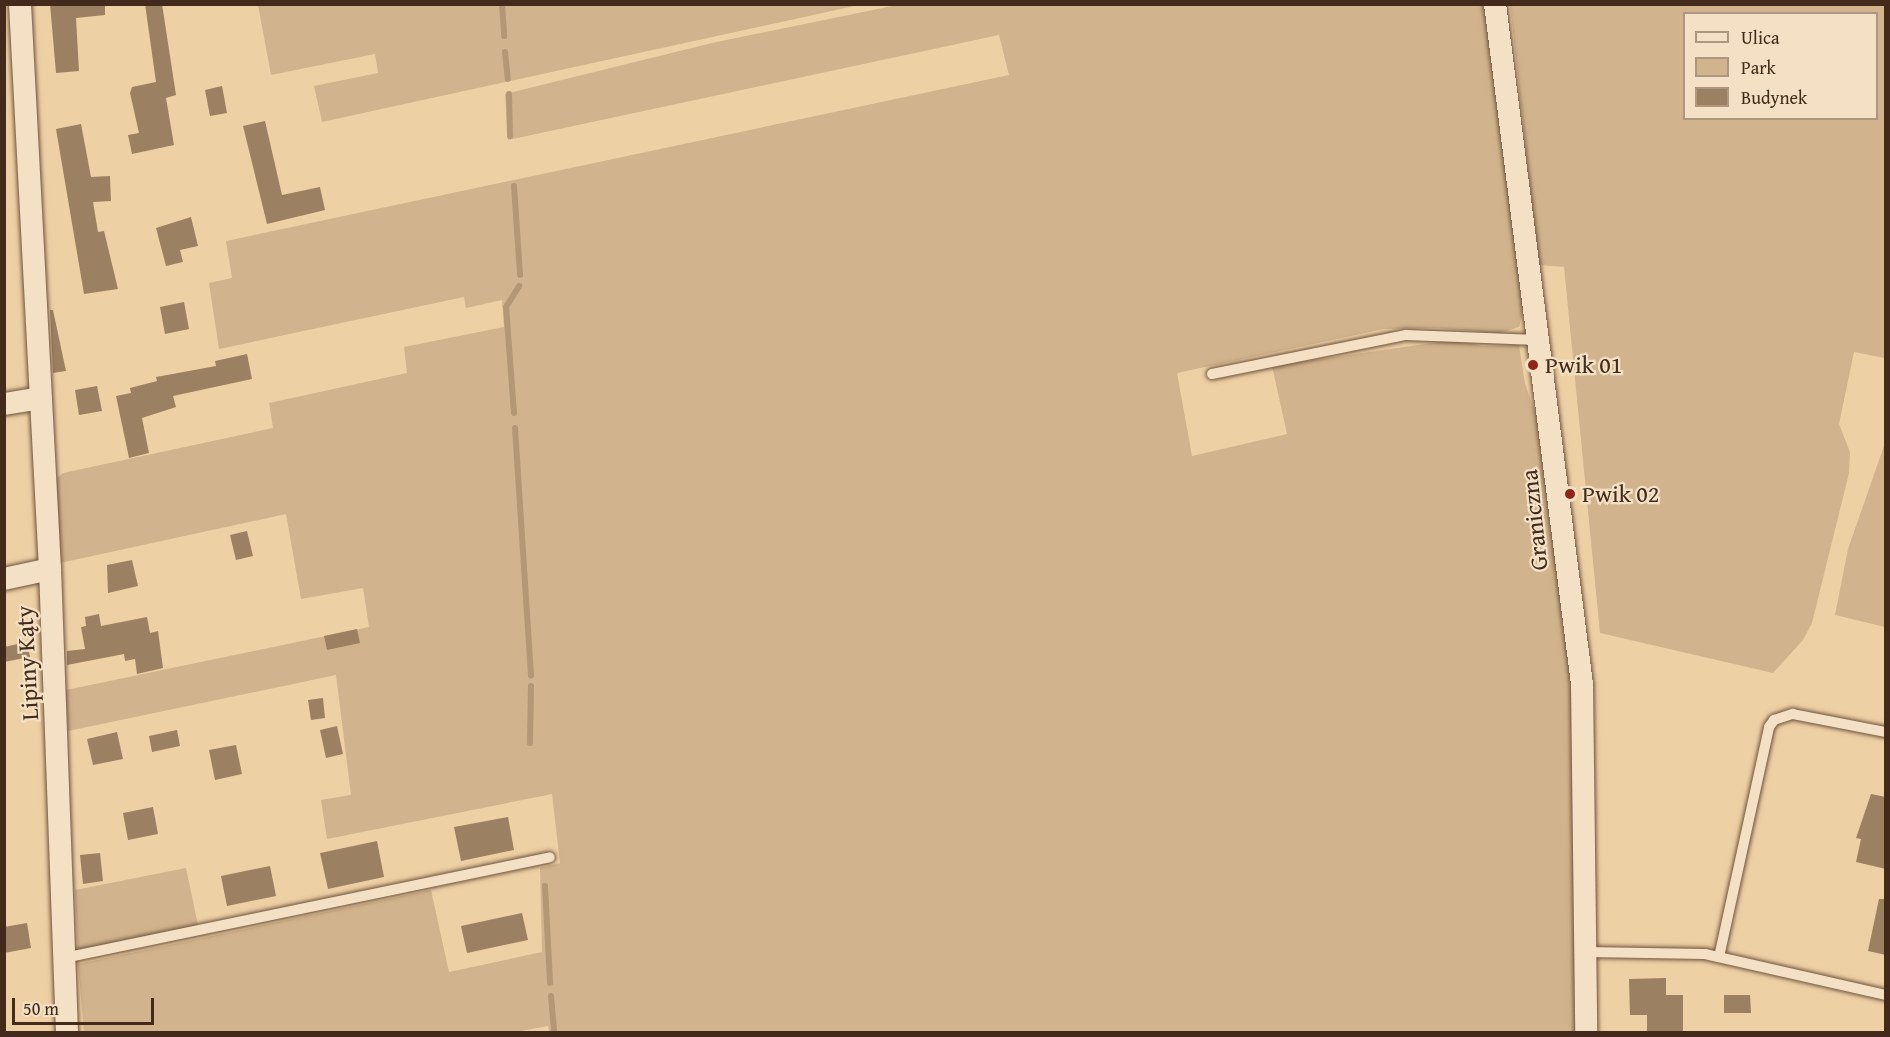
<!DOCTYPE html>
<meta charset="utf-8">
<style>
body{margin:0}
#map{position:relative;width:1890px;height:1037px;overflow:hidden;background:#eed0a5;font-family:"Gentium Book Plus",serif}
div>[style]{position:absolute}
.green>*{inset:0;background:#d1b48d}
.stream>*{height:6px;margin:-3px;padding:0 3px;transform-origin:3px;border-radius:3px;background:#b49876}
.building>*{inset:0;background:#9c8062}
.roads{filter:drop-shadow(0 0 2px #6e543d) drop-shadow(0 0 2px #6e543d)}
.lane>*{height:10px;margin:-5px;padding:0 5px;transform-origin:5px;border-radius:5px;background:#f4e0c4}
.street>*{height:22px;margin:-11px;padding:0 11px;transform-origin:11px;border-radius:11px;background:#f4e0c4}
.dots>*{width:16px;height:16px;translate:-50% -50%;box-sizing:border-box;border:3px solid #f4e0c4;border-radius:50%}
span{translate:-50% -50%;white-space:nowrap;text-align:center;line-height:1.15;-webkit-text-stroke:4.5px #f4e0c4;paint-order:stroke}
.poi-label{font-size:24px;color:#432a1a}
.left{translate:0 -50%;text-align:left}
.street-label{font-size:24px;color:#432a1a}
.frame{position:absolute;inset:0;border:6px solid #432a1a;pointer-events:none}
.legend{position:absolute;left:1683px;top:12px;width:195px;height:108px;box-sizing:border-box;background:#f4e0c4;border:2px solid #ad9780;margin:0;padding:8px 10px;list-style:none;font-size:18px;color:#432a1a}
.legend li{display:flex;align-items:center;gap:12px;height:30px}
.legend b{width:30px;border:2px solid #ad9780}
.scale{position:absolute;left:12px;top:998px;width:142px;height:27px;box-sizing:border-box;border:3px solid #432a1a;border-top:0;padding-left:8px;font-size:18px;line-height:21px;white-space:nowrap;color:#432a1a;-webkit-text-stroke:4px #f4e0c4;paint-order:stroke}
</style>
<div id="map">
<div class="green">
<div style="clip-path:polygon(258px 5px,258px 4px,859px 5px,322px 122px,314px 86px,378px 73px,375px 54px,271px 75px)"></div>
<div style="clip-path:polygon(897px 5px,1489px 5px,1524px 309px,1519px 327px,1500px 333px,1437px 328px,1384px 329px,1177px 373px,1192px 456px,1287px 434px,1272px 366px,1453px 340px,1483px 346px,1519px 345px,1525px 384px,1541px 428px,1572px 682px,1576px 1032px,549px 1032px,548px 1026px,516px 1032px,84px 1032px,78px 964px,431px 890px,449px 972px,542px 952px,540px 868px,560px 863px,552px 794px,327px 839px,321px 800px,351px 795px,336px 675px,68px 731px,66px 690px,369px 627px,363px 588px,301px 599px,286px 514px,60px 563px,56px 479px,63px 473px,273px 428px,269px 403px,407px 373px,404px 347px,504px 327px,502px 300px,466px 308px,464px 297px,219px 349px,209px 283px,232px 278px,226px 241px,1009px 75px,999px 35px,508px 140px,505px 94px,712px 43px)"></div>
<div style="clip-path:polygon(evenodd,1510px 5px,1885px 5px,1885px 358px,1854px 352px,1839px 424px,1850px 452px,1849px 473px,1812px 623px,1803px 640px,1773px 673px,1600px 633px,1564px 267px,1539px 265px,1510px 5px,1684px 14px,1876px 14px,1876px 118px,1684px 118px,1684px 14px)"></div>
<div style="clip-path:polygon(1885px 443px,1886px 627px,1885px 627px,1835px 615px,1848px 549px)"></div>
<div style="clip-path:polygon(186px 868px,198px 925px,78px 950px,75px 890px)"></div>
</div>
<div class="stream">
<div style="left:502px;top:4px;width:32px;rotate:86deg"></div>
<div style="left:505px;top:52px;width:27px;rotate:84deg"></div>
<div style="left:509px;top:94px;width:42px;rotate:88.6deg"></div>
<div style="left:514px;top:186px;width:89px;rotate:86.1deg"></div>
<div style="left:514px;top:413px;width:106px;rotate:-94.3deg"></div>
<div style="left:506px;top:307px;width:25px;rotate:-58deg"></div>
<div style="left:515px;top:428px;width:248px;rotate:86.3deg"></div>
<div style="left:530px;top:743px;width:57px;rotate:-89deg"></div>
<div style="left:545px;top:886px;width:97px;rotate:87deg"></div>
<div style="left:551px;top:996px;width:36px;rotate:85deg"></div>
</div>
<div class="building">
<div style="clip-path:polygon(50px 4px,105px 4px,105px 15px,76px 18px,79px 71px,56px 73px)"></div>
<div style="clip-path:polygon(145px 4px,162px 4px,176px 95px,166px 98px,174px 145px,132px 154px,128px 135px,139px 133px,130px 93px,132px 87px,156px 82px)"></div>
<div style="clip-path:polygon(222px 86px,227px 113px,210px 116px,205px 90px)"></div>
<div style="clip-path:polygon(265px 121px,282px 195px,320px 187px,325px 210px,267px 224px,243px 126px)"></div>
<div style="clip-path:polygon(81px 124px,91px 177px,110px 176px,111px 201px,93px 202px,98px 232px,104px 231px,118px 289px,84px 294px,56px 129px)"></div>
<div style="clip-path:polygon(191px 217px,198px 246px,180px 250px,183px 262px,166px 266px,156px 228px)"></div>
<div style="clip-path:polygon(184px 302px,189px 329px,165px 334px,160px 307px)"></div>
<div style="clip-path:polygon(50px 310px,53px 310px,66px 371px,53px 373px)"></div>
<div style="clip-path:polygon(247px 354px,252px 379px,173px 396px,176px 407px,142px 418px,149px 453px,129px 458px,116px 396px,131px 393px,130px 388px,157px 381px,156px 377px,216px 366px,215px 361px)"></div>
<div style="clip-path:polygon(97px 386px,102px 411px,79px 415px,75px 390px)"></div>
<div style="clip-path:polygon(247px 531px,253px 556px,236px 560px,230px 535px)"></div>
<div style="clip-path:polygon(132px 560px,138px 586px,108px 593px,107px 565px)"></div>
<div style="clip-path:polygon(99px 614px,101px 626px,147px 617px,150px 633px,158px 631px,163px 668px,137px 674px,135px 659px,125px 661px,124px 654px,67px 665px,67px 651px,85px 649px,81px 627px,86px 626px,85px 617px)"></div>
<div style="clip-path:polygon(357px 629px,360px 643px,327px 650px,324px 636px)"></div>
<div style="clip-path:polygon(27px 642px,30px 657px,4px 662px,4px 647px)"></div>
<div style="clip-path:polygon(323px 698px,325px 718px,311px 720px,308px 700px)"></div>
<div style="clip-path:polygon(337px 726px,343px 754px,326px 758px,320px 730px)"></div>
<div style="clip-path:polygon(177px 730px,180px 746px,152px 752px,149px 736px)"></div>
<div style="clip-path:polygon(117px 732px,123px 759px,93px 765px,87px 739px)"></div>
<div style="clip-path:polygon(236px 745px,242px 774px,215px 780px,209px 750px)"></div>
<div style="clip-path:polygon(1871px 794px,1886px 797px,1886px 869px,1856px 862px,1861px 839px,1856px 838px)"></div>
<div style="clip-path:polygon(153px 807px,158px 834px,128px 840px,123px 813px)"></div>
<div style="clip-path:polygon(508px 817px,514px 850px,461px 861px,454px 827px)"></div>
<div style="clip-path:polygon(377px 841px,384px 877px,328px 889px,320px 853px)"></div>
<div style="clip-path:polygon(100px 853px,103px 881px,83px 884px,80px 855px)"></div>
<div style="clip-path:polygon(270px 866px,276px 896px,227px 906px,221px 876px)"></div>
<div style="clip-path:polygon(1879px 899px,1886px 899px,1886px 955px,1868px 951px)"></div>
<div style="clip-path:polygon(522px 913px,528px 940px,467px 953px,461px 926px)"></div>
<div style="clip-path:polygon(27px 923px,31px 948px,4px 953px,4px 927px)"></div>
<div style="clip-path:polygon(1666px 978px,1666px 995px,1683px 995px,1683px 1032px,1647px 1032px,1647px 1015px,1630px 1015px,1629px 979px)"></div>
<div style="clip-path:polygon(1724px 995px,1750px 995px,1751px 1013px,1724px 1013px)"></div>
</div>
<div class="roads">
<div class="lane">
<div style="left:1212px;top:374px;width:198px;rotate:-11.4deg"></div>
<div style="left:1406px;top:335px;width:132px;rotate:2.2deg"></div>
<div style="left:1586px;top:952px;width:119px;rotate:1deg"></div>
<div style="left:1705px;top:954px;width:186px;rotate:12.8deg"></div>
<div style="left:1719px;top:957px;width:235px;rotate:-77.7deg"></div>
<div style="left:1769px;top:727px;width:9px;rotate:-54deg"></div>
<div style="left:1774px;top:720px;width:20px;rotate:-18deg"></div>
<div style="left:1793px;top:714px;width:95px;rotate:11deg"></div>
<div style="left:64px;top:958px;width:496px;rotate:-11.7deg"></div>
</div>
<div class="street">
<div style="left:20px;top:4px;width:566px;rotate:86.96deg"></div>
<div style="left:50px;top:569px;width:463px;rotate:87.9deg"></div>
<div style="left:1495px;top:4px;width:686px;rotate:82.71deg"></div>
<div style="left:1582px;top:684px;width:348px;rotate:89.3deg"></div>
<div style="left:4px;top:404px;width:37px;rotate:-9deg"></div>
<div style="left:4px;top:579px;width:47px;rotate:-12.3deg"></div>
</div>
</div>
<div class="dots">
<div style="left:1533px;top:365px;background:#8f2418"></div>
<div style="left:1570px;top:494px;background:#8f2418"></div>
</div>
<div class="poi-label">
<span class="left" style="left:1545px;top:365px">Pwik 01</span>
<span class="left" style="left:1582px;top:494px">Pwik 02</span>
</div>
<div class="street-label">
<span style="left:1534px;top:520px;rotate:-96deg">Graniczna</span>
<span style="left:27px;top:663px;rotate:-93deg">Lipiny Kąty</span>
</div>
<div class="frame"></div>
<ul class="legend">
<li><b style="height:8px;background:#f4e0c4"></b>Ulica</li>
<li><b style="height:16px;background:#d1b48d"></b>Park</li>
<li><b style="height:16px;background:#9c8062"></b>Budynek</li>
</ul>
<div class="scale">50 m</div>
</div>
